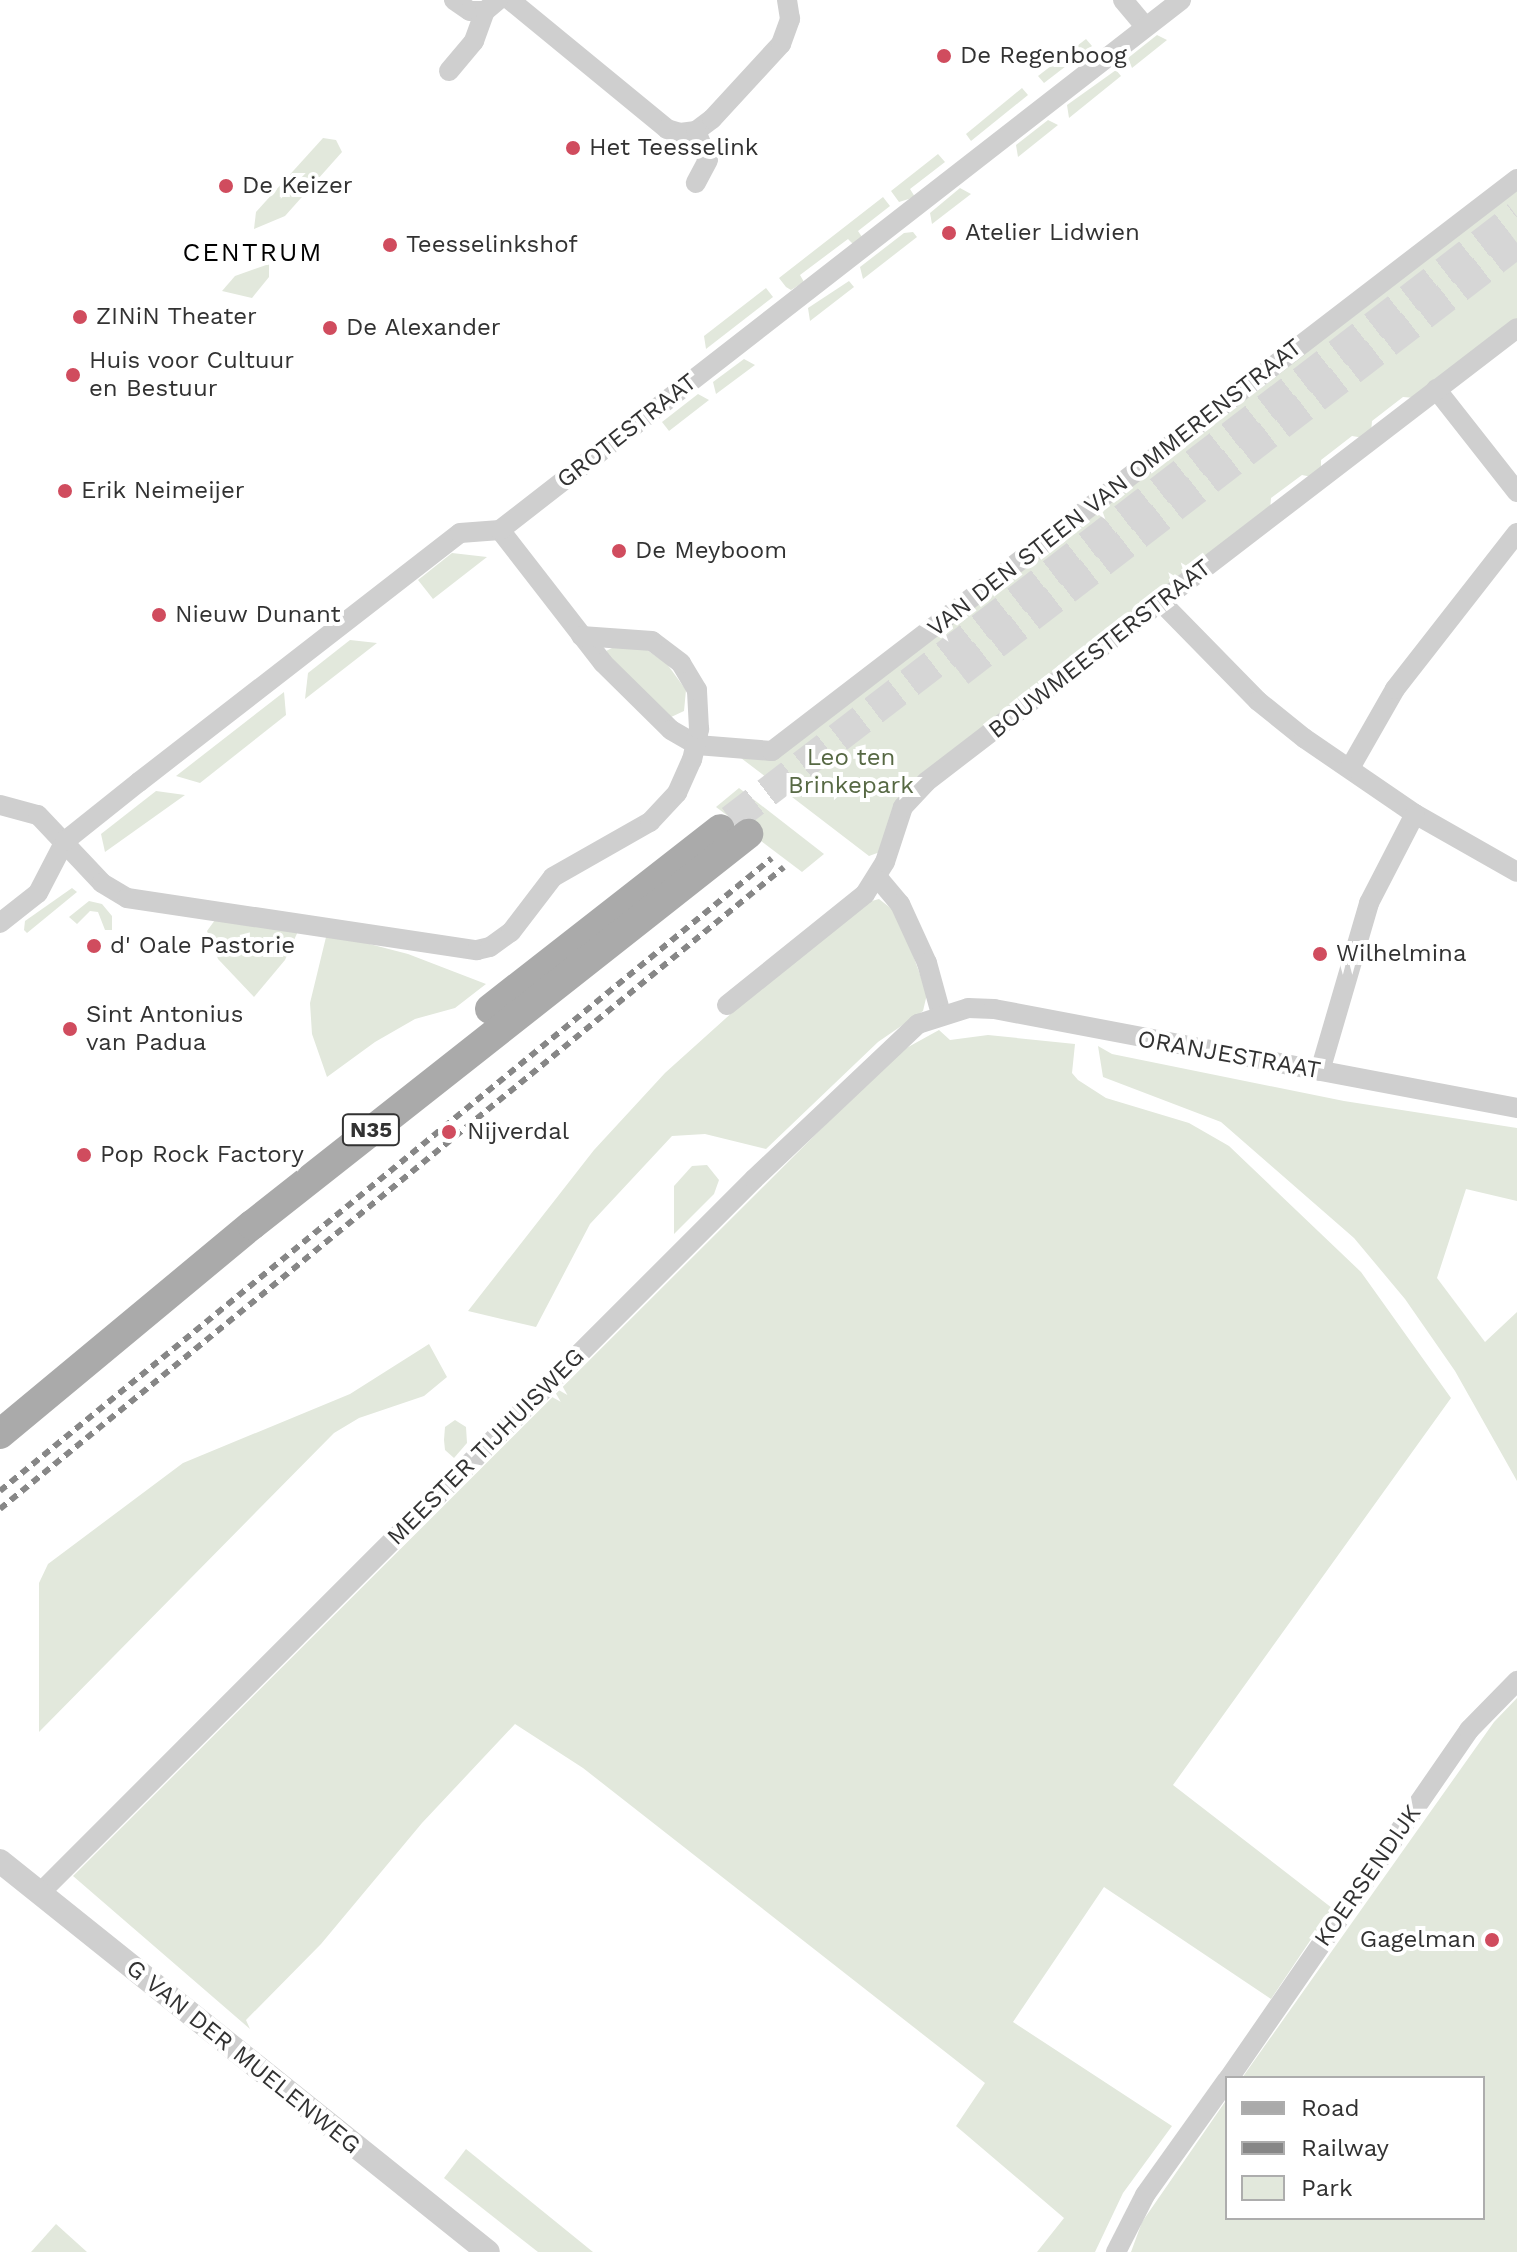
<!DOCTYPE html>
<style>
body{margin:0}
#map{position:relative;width:1517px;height:2252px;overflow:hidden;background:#fff;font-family:"Work Sans",sans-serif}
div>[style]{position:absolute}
.green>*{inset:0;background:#e2e8dc}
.primary-tunnel>*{height:30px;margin-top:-15px;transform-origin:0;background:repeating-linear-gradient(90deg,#d6d6d6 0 30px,transparent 0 45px)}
.minor>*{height:20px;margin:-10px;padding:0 10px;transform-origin:10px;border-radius:10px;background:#cfcfcf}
.tertiary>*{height:24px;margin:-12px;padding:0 12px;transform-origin:12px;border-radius:12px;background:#cfcfcf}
.primary>*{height:30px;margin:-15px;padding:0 15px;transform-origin:15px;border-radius:15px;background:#aaa}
.rail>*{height:6px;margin-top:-3px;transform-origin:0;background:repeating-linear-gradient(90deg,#878787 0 8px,transparent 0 14px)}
.dots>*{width:22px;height:22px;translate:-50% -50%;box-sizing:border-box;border:4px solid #fff;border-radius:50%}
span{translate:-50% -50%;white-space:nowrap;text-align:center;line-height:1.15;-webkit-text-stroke:8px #fff;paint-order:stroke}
.shield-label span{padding:2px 6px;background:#fff;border:2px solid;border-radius:6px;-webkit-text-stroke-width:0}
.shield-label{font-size:22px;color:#323232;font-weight:700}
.poi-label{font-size:24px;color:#323232}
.left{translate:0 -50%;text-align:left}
.right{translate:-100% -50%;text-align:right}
.street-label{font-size:24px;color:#323232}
.park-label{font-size:24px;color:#576944}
.neighbourhood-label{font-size:26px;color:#000;letter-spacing:2px}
.legend{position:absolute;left:1225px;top:2076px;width:260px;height:144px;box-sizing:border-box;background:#fff;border:2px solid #adadad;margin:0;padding:10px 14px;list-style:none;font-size:24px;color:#323232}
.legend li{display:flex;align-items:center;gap:16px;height:40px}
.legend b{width:40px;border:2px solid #adadad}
</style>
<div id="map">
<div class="green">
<div style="clip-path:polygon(1157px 35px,1167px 40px,1132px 68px,1128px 58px)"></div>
<div style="clip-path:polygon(1086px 39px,1092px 46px,1044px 83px,1038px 76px)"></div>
<div style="clip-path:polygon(1116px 70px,1121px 76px,1069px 118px,1067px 105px)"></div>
<div style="clip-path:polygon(1022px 88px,1028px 95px,971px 141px,966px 134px)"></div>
<div style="clip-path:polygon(1048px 120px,1058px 125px,1018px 157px,1016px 145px)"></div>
<div style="clip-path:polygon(323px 138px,336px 140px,342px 152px,285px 216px,254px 229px,256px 212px)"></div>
<div style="clip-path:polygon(938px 154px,945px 162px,910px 189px,915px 197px,899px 202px,891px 191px)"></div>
<div style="clip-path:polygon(960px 188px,971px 194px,932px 224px,930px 213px)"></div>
<div style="clip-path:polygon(1517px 188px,1517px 320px,1415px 398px,1403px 397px,1372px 421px,1371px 433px,1364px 438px,1352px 436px,1321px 460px,1321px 471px,1312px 477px,1302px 475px,1271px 498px,1270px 509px,894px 809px,880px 852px,869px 856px,741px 758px,770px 760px)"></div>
<div style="clip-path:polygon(883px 197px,890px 206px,858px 231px,862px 237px,853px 244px,848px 239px,800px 275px,804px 282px,791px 290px,786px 287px,779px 278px)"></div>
<div style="clip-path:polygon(913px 232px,917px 237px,863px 279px,860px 267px,904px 233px)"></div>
<div style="clip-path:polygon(269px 264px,269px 277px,252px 298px,222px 291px,235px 276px)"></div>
<div style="clip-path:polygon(849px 281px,854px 287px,810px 321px,808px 308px)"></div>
<div style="clip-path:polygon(766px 288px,773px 297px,706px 349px,704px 336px)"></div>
<div style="clip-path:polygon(744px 359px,755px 365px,716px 394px,713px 382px)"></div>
<div style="clip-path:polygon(698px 394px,709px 400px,669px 431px,662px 422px)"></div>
<div style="clip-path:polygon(452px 553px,487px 557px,433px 599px,418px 580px)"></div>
<div style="clip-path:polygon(350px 640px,377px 643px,305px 699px,308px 673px)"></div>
<div style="clip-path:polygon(616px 646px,647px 650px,667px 664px,686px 690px,684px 711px,669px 718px,608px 661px,606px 651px)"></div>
<div style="clip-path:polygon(284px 692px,286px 715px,200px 783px,176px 776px)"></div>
<div style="clip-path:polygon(739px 788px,824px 854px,802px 872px,716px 807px)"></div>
<div style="clip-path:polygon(156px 791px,185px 795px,105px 852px,101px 834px)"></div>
<div style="clip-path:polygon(72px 888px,77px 892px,27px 933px,24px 930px,25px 921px)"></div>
<div style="clip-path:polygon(879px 899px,893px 910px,913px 955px,927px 994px,923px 1011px,878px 1042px,766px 1149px,705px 1134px,672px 1136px,590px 1224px,536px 1327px,468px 1311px,594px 1150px,665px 1073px,745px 1001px,868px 902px)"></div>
<div style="clip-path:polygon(89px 901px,102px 904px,112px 916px,112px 930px,105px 930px,98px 912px,90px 911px,77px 924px,69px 917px)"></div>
<div style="clip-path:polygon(215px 920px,299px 929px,285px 960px,254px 997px,218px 959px,207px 931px)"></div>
<div style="clip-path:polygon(327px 933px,408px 954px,486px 984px,455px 1008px,415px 1019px,375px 1042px,327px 1077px,312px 1034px,310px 1003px)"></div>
<div style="clip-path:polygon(939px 1030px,950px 1040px,988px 1035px,1075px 1044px,1072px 1073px,1078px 1080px,1106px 1098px,1189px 1123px,1229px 1146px,1361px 1272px,1451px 1398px,1173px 1785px,1332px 1908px,1271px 1999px,1104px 1887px,1013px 2022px,1172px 2126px,1123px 2193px,1095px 2252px,1037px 2252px,1064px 2218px,956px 2126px,985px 2083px,583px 1768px,515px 1724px,422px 1823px,321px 1944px,246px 2020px,250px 2029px,73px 1876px,855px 1095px,901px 1051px)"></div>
<div style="clip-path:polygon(1098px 1046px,1112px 1054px,1344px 1101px,1517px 1128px,1517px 1201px,1466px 1189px,1437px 1278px,1485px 1342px,1517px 1312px,1517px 1481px,1455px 1371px,1405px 1299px,1354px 1238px,1221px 1122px,1103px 1077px)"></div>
<div style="clip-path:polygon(707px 1165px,719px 1180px,714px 1194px,674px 1234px,674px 1186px,692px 1166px)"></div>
<div style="clip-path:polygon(429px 1344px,447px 1377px,424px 1396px,359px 1418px,334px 1433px,39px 1732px,39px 1583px,48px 1564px,183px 1463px,350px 1394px)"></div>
<div style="clip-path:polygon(455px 1420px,466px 1427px,467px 1443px,454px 1458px,445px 1450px,444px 1440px,445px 1427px)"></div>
<div style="clip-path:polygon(1517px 1698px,1517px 2252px,1131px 2252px,1142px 2222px,1227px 2099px,1227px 2218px,1483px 2218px,1483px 2078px,1242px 2078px,1494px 1722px)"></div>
<div style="clip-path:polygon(466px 2149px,593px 2252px,538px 2252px,444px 2178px)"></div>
<div style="clip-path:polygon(56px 2224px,87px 2252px,31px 2252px)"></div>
</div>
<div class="primary-tunnel">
<div style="left:959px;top:672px;width:704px;rotate:-37.55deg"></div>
<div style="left:731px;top:820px;width:991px;rotate:-37.54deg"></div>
</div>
<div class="minor">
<div style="left:454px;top:0;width:19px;rotate:35deg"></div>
<div style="left:470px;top:11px;width:15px"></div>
<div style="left:510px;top:0;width:203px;rotate:39.4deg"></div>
<div style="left:667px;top:129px;width:14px;rotate:17deg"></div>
<div style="left:680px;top:133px;width:16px;rotate:-7deg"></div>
<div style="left:696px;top:131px;width:20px;rotate:-37deg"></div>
<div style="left:712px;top:119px;width:102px;rotate:-47.4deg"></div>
<div style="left:781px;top:44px;width:27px;rotate:-70deg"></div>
<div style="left:790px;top:19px;width:19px;rotate:-99deg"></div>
<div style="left:1123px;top:0;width:35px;rotate:50deg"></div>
<div style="left:449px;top:71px;width:39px;rotate:-50deg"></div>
<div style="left:474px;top:41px;width:32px;rotate:-70deg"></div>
<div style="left:485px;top:11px;width:17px;rotate:-40deg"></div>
<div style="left:696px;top:131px;width:31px;rotate:68deg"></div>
<div style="left:708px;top:160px;width:26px;rotate:118deg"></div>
<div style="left:1436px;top:389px;width:131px;rotate:51.8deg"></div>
<div style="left:500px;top:530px;width:168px;rotate:52.2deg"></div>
<div style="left:603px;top:663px;width:95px;rotate:44.6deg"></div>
<div style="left:671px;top:730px;width:30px;rotate:30deg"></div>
<div style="left:697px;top:745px;width:75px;rotate:4.6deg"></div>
<div style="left:772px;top:751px;width:939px;rotate:-37.52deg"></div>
<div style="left:1161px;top:602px;width:139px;rotate:45.6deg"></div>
<div style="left:1258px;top:701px;width:59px;rotate:38.8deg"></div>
<div style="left:1304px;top:738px;width:135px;rotate:34.4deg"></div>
<div style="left:1415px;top:814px;width:117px;rotate:29.6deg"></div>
<div style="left:1350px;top:768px;width:91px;rotate:-60.3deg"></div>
<div style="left:1395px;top:689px;width:198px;rotate:-52deg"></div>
<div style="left:0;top:805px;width:39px;rotate:15deg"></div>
<div style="left:38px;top:815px;width:93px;rotate:46.7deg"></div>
<div style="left:102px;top:883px;width:29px;rotate:31deg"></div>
<div style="left:127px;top:898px;width:354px;rotate:8.5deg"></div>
<div style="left:477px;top:950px;width:13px;rotate:-13deg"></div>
<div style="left:490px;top:947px;width:26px;rotate:-36deg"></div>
<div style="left:511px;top:932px;width:69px;rotate:-52.6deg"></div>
<div style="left:553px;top:877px;width:112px;rotate:-29.6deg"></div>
<div style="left:650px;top:822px;width:40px;rotate:-47deg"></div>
<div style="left:677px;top:793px;width:36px;rotate:-66deg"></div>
<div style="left:692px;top:760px;width:32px;rotate:-77deg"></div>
<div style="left:699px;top:729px;width:39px;rotate:-93deg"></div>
<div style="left:697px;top:690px;width:31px;rotate:-121deg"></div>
<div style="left:681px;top:663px;width:36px;rotate:-143deg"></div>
<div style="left:652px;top:641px;width:71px;rotate:-176deg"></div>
<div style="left:878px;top:878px;width:34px;rotate:50deg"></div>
<div style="left:900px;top:904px;width:65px;rotate:65.4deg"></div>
<div style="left:927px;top:963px;width:53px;rotate:74.6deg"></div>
<div style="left:0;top:923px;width:48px;rotate:-38.3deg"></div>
<div style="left:38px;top:893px;width:59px;rotate:-62.6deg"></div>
<div style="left:65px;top:841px;width:95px;rotate:-38.6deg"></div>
<div style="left:139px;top:782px;width:406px;rotate:-37.8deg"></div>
<div style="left:460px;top:533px;width:40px;rotate:-4.3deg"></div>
<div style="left:500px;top:530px;width:863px;rotate:-37.89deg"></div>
<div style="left:727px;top:1005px;width:177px;rotate:-38.8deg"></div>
<div style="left:865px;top:894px;width:38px;rotate:-58deg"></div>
<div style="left:885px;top:862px;width:58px;rotate:-71.9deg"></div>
<div style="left:903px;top:807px;width:34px;rotate:-47deg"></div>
<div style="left:926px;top:782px;width:745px;rotate:-37.53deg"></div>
<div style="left:1320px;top:1071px;width:175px;rotate:-73.7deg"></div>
<div style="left:1369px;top:903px;width:100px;rotate:-62.7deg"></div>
<div style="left:40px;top:1893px;width:1010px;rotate:-45deg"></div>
<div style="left:754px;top:1179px;width:226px;rotate:-43.4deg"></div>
<div style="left:918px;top:1024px;width:52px;rotate:-17.7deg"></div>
<div style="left:968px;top:1008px;width:26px;rotate:2deg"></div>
<div style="left:994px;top:1009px;width:532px;rotate:10.72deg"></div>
<div style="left:1229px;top:2078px;width:423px;rotate:-55.4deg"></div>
<div style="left:1469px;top:1730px;width:69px;rotate:-45.6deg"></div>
<div style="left:1116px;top:2252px;width:64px;rotate:-63deg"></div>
<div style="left:1145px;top:2195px;width:141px;rotate:-54.5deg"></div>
</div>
<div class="tertiary">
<div style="left:0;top:1861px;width:625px;rotate:38.7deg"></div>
</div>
<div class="primary">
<div style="left:490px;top:1009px;width:292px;rotate:-38deg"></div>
<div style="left:0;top:1434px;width:327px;rotate:-39.7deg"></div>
<div style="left:252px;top:1225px;width:632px;rotate:-38.25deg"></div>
</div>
<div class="rail">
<div style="left:0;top:1491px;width:998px;rotate:-39.35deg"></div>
<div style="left:0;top:1509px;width:1013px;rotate:-39.31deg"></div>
</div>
<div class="dots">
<div style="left:944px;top:56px;background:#d04c5e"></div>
<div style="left:573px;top:148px;background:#d04c5e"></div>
<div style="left:226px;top:186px;background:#d04c5e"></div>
<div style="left:949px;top:233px;background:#d04c5e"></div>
<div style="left:390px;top:245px;background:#d04c5e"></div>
<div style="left:80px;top:317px;background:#d04c5e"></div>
<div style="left:330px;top:328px;background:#d04c5e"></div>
<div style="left:73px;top:375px;background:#d04c5e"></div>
<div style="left:65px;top:491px;background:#d04c5e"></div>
<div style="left:619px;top:551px;background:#d04c5e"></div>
<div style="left:159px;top:615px;background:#d04c5e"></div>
<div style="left:94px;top:946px;background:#d04c5e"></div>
<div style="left:1320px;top:954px;background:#d04c5e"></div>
<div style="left:70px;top:1029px;background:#d04c5e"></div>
<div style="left:449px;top:1132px;background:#d04c5e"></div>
<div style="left:84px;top:1155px;background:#d04c5e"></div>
<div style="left:1492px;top:1940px;background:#d04c5e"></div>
</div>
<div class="shield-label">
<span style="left:371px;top:1130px">N35</span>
</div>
<div class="poi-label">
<span class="left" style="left:960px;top:56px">De Regenboog</span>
<span class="left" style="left:589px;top:148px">Het Teesselink</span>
<span class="left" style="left:242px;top:186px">De Keizer</span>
<span class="left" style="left:965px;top:233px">Atelier Lidwien</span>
<span class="left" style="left:406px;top:245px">Teesselinkshof</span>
<span class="left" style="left:96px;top:317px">ZINiN Theater</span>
<span class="left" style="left:346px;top:328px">De Alexander</span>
<span class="left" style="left:89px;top:375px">Huis voor Cultuur<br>en Bestuur</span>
<span class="left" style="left:81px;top:491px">Erik Neimeijer</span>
<span class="left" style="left:635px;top:551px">De Meyboom</span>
<span class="left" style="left:175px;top:615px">Nieuw Dunant</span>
<span class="left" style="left:110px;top:946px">d' Oale Pastorie</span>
<span class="left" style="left:1336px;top:954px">Wilhelmina</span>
<span class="left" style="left:86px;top:1029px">Sint Antonius<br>van Padua</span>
<span class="left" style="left:467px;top:1132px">Nijverdal</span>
<span class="left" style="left:100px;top:1155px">Pop Rock Factory</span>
<span class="right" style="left:1476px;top:1940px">Gagelman</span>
</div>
<div class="street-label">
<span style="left:627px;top:431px;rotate:-38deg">GROTESTRAAT</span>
<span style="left:1115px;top:488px;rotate:-38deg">VAN DEN STEEN VAN OMMERENSTRAAT</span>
<span style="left:1100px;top:649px;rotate:-38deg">BOUWMEESTERSTRAAT</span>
<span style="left:1229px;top:1055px;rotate:10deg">ORANJESTRAAT</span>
<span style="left:486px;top:1447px;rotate:-45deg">MEESTER TIJHUISWEG</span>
<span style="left:1368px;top:1876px;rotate:-55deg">KOERSENDIJK</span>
<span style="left:243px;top:2057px;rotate:39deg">G VAN DER MUELENWEG</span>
</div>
<div class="park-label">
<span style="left:851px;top:772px">Leo ten<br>Brinkepark</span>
</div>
<div class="neighbourhood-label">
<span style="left:253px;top:253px">CENTRUM</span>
</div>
<ul class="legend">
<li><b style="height:10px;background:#aaa"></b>Road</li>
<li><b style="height:10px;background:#878787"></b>Railway</li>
<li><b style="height:22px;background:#e2e8dc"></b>Park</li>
</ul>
</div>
